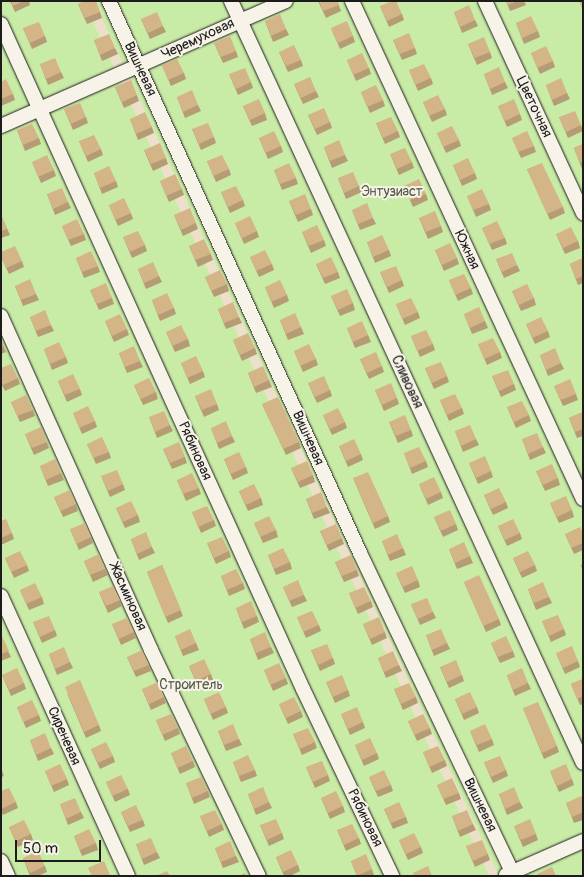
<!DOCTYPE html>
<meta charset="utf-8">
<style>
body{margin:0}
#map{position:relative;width:584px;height:877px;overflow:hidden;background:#ece0cb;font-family:Pangolin,sans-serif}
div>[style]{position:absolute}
.green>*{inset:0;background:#c8eba5}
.roads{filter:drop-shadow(0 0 1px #1c1c1c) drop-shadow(0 0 1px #1c1c1c)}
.minor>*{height:14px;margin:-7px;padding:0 7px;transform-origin:7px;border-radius:7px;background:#f7f3e8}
.wall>*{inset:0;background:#b69c75}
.building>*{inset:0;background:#d4b588}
span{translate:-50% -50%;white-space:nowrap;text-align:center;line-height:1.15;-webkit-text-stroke:4px #f7f3e8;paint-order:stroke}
.street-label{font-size:14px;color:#1c1c1c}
.park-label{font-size:14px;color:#505a45}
.frame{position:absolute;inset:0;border:2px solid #1c1c1c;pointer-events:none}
.scale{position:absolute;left:15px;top:840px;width:86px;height:22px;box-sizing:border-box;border:2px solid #1c1c1c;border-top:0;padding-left:6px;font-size:15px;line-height:18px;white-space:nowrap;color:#1c1c1c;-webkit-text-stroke:4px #f7f3e8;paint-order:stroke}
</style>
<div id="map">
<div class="green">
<div style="clip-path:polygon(1px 1px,83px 1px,489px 876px,1px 876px)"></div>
<div style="clip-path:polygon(94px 1px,583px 1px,583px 876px,499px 876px)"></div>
</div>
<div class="roads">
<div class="minor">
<div style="left:109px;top:1px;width:606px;rotate:65.55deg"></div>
<div style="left:360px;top:553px;width:358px;rotate:64.5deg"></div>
<div style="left:231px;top:1px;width:839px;rotate:65.21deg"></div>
<div style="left:352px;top:1px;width:549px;rotate:65.12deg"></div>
<div style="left:485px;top:1px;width:234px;rotate:65.2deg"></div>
<div style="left:1px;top:24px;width:730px;rotate:65.58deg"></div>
<div style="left:303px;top:689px;width:207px;rotate:64.5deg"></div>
<div style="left:1px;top:126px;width:311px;rotate:-23.7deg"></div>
<div style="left:1px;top:316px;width:366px;rotate:65.8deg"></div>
<div style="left:151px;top:650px;width:250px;rotate:64.5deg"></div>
<div style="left:1px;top:596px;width:307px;rotate:65.6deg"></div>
<div style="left:1px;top:861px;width:17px;rotate:65deg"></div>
<div style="left:506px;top:875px;width:84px;rotate:-23.8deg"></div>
</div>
</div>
<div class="wall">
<div style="clip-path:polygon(10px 1px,29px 1px,30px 5px,15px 12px)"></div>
<div style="clip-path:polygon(318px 1px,337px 1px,341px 11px,326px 18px)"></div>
<div style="clip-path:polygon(506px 1px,524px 1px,526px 5px,510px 11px)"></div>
<div style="clip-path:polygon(78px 4px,100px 12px,102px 18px,87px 24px)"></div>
<div style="clip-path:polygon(380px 6px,402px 14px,404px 20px,389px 27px)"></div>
<div style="clip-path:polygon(454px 12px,475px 20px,478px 26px,462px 33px)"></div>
<div style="clip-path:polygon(141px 19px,163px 26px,166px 32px,150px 39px)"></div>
<div style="clip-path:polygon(265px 21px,286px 29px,289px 35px,273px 42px)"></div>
<div style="clip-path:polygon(516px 23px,538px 31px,540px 37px,524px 44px)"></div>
<div style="clip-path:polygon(23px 28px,45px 36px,47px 42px,32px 49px)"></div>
<div style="clip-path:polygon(331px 28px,353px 36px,355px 42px,340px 49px)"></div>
<div style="clip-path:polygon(94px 40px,115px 48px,118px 54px,102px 61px)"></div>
<div style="clip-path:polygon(393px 40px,415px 48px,417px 54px,402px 60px)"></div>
<div style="clip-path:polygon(214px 43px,236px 51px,238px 57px,223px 63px)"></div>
<div style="clip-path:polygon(468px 44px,490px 52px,492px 58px,477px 65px)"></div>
<div style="clip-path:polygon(279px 52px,301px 60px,303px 66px,288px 72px)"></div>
<div style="clip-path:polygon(531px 53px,553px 61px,555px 67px,540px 74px)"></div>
<div style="clip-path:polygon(347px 60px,369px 68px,371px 74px,356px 81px)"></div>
<div style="clip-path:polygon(40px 64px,61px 72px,64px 78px,48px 85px)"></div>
<div style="clip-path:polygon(162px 65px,184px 73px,186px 79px,171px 86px)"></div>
<div style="clip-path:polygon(409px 70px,431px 78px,433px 84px,418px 91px)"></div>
<div style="clip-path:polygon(229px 74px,251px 82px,253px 88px,238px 95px)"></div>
<div style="clip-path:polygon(484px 74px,505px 82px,508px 88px,492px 95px)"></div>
<div style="clip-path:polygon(1px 82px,13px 94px,15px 100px,1px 106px)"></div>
<div style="clip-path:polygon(294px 84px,316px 91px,319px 97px,303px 104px)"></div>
<div style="clip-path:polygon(546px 85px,567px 93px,570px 99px,554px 106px)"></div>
<div style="clip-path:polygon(115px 87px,137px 95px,139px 101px,124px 108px)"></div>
<div style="clip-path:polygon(361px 92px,383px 100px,385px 106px,370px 113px)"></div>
<div style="clip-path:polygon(177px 97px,198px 105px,201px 111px,185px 118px)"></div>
<div style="clip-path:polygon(423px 102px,445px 109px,447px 115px,432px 122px)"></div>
<div style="clip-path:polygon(243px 106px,265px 113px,267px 120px,252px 126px)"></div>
<div style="clip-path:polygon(498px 106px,520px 114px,522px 120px,507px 127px)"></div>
<div style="clip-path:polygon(64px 109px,86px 117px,88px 123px,73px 130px)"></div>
<div style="clip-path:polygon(308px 115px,330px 122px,332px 128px,317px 135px)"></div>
<div style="clip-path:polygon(559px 117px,581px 125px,583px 131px,568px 138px)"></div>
<div style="clip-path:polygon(130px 119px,152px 127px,154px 133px,138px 140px)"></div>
<div style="clip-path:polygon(376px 123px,398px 131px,400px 137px,385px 144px)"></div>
<div style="clip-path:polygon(192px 129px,214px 137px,216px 143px,201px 150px)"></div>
<div style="clip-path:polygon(17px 130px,39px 138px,41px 144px,25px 151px)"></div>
<div style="clip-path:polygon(437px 133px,459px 140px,461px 146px,446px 153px)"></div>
<div style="clip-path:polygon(259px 138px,281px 146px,283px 152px,268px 159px)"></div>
<div style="clip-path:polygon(512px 138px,534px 146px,536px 152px,521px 158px)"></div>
<div style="clip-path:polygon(79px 141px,101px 149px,103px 155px,88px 162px)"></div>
<div style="clip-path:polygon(583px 144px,583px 169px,582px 169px,574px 148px)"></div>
<div style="clip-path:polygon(324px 147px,345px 155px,348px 161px,332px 168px)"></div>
<div style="clip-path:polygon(144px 150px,166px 158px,168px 164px,153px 171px)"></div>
<div style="clip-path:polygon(390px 154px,412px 162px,414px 168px,399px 175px)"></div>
<div style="clip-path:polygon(207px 161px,229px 169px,231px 175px,216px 182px)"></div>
<div style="clip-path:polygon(32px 162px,54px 170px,56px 176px,41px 183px)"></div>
<div style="clip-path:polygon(453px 165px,475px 173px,477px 179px,462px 186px)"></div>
<div style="clip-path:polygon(527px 169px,563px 207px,565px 213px,550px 220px)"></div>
<div style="clip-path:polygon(274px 170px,296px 178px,298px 184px,282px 190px)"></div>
<div style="clip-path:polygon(94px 173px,116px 181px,118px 187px,102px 194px)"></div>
<div style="clip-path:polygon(338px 178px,359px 186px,362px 192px,346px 199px)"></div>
<div style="clip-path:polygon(160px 181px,182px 189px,184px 195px,169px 202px)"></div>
<div style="clip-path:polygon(404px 186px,426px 194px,428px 200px,413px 207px)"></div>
<div style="clip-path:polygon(221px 192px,243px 200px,245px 206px,230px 213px)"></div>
<div style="clip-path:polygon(47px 194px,68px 202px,71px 208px,55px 215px)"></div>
<div style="clip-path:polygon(467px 196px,489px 204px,491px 210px,476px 217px)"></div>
<div style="clip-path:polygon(289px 201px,311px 209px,313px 215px,298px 222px)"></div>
<div style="clip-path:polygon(109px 205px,131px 213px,133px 219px,118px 226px)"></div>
<div style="clip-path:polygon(352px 210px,373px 218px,376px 224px,360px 230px)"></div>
<div style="clip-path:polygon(1px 215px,10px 235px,1px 238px)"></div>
<div style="clip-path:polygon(174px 215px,196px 223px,198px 229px,183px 236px)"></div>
<div style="clip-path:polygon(419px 218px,441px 226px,443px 232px,428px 239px)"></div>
<div style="clip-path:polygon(235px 223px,257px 231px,259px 237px,244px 244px)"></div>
<div style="clip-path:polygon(62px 226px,84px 234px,86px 240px,71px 246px)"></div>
<div style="clip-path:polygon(482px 228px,505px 238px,507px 244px,492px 250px)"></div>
<div style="clip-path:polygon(302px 232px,324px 240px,326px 246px,311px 253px)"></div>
<div style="clip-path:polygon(556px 234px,578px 241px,580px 248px,565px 254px)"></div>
<div style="clip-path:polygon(123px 237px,145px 245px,147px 251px,132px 258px)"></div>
<div style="clip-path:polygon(367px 242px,389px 250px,391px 256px,375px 263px)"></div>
<div style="clip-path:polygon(189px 246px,211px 254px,213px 260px,198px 267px)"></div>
<div style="clip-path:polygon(435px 250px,457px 258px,459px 264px,444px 271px)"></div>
<div style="clip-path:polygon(1px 257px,22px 261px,24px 267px,9px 274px)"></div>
<div style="clip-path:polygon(250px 257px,272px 264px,274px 270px,259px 277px)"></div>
<div style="clip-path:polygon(76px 258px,98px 266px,100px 272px,84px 278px)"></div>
<div style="clip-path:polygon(583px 258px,583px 283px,578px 285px,570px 264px)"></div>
<div style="clip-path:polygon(496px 259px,517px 265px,520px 271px,504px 278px)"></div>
<div style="clip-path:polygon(316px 264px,338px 272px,340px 278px,325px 284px)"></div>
<div style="clip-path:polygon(138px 269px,159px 276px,162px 282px,146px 289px)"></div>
<div style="clip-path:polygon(380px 272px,402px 280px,404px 286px,389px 293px)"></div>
<div style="clip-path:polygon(205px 277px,227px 284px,229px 291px,214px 297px)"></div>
<div style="clip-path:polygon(449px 280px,471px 288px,473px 294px,458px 301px)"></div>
<div style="clip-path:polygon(15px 286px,36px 294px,39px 300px,23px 306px)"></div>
<div style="clip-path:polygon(265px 287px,287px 295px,289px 301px,274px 308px)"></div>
<div style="clip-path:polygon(90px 290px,112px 298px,114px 304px,99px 310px)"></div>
<div style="clip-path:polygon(512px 291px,534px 298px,536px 305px,521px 311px)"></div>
<div style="clip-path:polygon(331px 296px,353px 303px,355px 310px,340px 316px)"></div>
<div style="clip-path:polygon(152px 300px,174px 308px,176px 314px,160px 321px)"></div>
<div style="clip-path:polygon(396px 304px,418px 312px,420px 318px,405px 325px)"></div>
<div style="clip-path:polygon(218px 309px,239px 317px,242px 323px,226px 329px)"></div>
<div style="clip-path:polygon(464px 314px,485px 321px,488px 328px,472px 334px)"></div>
<div style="clip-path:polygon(30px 317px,51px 325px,54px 331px,38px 337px)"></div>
<div style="clip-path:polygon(280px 320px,301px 327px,304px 334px,288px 340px)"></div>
<div style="clip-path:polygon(105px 321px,127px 329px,129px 335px,114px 342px)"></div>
<div style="clip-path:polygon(526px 324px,548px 331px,550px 337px,535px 344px)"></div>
<div style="clip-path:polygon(347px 328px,368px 335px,371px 342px,355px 348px)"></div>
<div style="clip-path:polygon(166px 332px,188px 339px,190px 346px,175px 352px)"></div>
<div style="clip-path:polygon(411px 336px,433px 344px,435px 350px,420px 357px)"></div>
<div style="clip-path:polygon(1px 340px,6px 352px,1px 354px)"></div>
<div style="clip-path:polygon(233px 340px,255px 348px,257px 354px,242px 361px)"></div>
<div style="clip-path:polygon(478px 344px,500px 352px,502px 358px,487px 365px)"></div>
<div style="clip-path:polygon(44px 349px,66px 357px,68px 363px,52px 370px)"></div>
<div style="clip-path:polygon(294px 351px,316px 359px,318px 365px,303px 372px)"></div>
<div style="clip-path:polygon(119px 353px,140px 361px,143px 367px,127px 373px)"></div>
<div style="clip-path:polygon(540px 355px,561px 363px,564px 369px,548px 376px)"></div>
<div style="clip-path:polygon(360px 359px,382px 366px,384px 372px,369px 379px)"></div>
<div style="clip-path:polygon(181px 363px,203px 371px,205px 377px,190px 384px)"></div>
<div style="clip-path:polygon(1px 368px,18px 378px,20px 384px,5px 391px,1px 383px)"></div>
<div style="clip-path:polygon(425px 368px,447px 376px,449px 382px,434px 389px)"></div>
<div style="clip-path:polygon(248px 373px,269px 380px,272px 387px,256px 393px)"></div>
<div style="clip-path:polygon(492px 376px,514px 384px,516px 390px,501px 397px)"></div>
<div style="clip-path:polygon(58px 381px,80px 389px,82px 395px,67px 402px)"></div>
<div style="clip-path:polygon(308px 383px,330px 390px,332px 396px,317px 403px)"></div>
<div style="clip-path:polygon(134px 385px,156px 392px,158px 399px,143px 405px)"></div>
<div style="clip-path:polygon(554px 386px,576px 394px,578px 400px,563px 406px)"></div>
<div style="clip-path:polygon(375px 390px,397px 398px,399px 404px,384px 411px)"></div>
<div style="clip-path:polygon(195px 396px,217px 404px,219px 410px,204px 417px)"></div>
<div style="clip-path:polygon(440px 400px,462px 408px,464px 414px,449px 421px)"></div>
<div style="clip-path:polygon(11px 402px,33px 410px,35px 416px,20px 422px)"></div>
<div style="clip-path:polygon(262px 404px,299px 442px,301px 448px,286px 455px)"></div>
<div style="clip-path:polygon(507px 407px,529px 415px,531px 421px,516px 428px)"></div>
<div style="clip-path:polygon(583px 412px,583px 436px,577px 438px,569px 418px)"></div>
<div style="clip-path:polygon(73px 413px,95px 421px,97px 427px,82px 434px)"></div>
<div style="clip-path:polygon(323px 415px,345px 422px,347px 428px,332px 435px)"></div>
<div style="clip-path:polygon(149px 417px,170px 425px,173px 431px,157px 438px)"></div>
<div style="clip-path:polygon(389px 422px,411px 430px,413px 436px,398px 443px)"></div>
<div style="clip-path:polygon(211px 428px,232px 436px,235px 442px,219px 449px)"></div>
<div style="clip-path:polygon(455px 431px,476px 439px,479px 445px,463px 452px)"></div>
<div style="clip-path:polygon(25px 434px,47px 442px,49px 448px,34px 455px)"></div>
<div style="clip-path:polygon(522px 439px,543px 447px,546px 453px,530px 460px)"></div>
<div style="clip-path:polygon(87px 444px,109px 452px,111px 458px,96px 464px)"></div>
<div style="clip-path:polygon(339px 446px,361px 454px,363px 460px,348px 467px)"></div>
<div style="clip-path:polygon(163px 449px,185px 457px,187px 463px,172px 469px)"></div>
<div style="clip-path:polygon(404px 453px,426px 461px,428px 467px,412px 474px)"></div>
<div style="clip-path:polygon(224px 459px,246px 467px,248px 473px,233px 480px)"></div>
<div style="clip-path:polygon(469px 463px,491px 471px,493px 477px,478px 484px)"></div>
<div style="clip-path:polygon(40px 466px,61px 473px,64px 480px,48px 486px)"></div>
<div style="clip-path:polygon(291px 468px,313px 475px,315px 482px,300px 488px)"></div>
<div style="clip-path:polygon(536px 471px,558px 478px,560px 485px,545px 491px)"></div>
<div style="clip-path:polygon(101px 476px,123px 484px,125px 490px,110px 497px)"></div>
<div style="clip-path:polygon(353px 478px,388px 516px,390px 522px,375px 529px)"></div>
<div style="clip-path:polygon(177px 480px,199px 488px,201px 494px,186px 501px)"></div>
<div style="clip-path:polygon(419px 484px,441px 492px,443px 498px,428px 505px)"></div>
<div style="clip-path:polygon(239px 491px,261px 498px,263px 505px,248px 511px)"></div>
<div style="clip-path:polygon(484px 495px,506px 502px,508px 508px,493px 515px)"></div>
<div style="clip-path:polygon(54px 497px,76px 504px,78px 511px,63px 517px)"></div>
<div style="clip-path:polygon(306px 499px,327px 507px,330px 513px,314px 519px)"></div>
<div style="clip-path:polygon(550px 503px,572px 510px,574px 517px,559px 523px)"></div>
<div style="clip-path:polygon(116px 508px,138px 515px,140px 522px,125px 528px)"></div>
<div style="clip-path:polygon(192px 512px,214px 520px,216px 526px,201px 533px)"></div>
<div style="clip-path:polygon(434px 517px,456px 524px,458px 530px,443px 537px)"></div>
<div style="clip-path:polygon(1px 521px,12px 533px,14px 539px,1px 545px)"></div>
<div style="clip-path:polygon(254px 523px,276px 530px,278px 537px,263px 543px)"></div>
<div style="clip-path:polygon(498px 526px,520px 533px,522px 539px,507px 546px)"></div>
<div style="clip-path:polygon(70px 529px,91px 537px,93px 543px,79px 550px)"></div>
<div style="clip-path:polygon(320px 531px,342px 538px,344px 544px,329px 551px)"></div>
<div style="clip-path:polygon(583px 533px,583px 550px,574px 554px,565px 534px)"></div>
<div style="clip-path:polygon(131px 539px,152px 547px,155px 553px,139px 560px)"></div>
<div style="clip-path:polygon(382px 541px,403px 548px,406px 555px,390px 561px)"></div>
<div style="clip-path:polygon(207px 543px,229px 551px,231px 557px,216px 564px)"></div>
<div style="clip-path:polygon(449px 549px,470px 556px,473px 563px,457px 569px)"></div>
<div style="clip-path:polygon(268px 555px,290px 562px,292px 569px,276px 575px)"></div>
<div style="clip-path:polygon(5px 558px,27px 565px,29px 571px,14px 578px)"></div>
<div style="clip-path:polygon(513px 558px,535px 565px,537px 571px,522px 578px)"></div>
<div style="clip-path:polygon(84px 561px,105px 569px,108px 575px,93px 582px)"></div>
<div style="clip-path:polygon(335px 562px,357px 570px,359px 576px,344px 582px)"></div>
<div style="clip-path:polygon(162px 565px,183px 616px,168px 623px,147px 572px)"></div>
<div style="clip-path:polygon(396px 573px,418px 580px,420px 587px,405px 593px)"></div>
<div style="clip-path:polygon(221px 576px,243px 583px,245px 589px,229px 596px)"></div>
<div style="clip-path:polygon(464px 582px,499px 619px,501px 625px,486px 632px)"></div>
<div style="clip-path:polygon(283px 587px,304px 595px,307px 601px,292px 607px)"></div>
<div style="clip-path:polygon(528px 589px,549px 597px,552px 603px,536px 610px)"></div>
<div style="clip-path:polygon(20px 590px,42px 597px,44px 604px,29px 610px)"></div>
<div style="clip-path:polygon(99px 592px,120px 600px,122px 606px,108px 613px)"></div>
<div style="clip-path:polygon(349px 593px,371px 601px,373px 607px,358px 614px)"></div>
<div style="clip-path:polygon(411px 604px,433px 612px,436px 618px,420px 625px)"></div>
<div style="clip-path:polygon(236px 608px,257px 616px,259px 622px,244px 629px)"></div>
<div style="clip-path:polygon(297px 617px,319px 625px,321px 631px,306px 638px)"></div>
<div style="clip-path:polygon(542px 621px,564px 629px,566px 635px,551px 642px)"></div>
<div style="clip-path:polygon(33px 622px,55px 630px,57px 636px,42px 643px)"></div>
<div style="clip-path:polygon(112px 624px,134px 632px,136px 638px,121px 645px)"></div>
<div style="clip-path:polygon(363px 624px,385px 632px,387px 638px,372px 645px)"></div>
<div style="clip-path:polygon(426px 635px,447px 643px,450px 649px,434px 656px)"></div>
<div style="clip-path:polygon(175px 636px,196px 643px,199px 650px,183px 656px)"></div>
<div style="clip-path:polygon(1px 637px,11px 657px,1px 661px)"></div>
<div style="clip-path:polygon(250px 639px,271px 647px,274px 653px,258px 660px)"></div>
<div style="clip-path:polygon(491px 643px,513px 651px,515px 657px,500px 663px)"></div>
<div style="clip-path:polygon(311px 650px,333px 658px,335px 664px,320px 671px)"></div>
<div style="clip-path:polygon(556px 653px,578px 661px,580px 667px,565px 674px)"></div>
<div style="clip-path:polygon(49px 654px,70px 662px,73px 668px,57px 675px)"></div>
<div style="clip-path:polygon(127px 657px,149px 665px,151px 671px,136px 677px)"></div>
<div style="clip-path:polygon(378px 658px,399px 665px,402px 671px,386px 678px)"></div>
<div style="clip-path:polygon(189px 666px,211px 674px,213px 680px,198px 687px)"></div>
<div style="clip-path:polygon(440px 667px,462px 675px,464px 681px,449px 688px)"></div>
<div style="clip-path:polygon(264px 670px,286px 678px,288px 684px,273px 691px)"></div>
<div style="clip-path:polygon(2px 675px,24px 683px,26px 689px,11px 696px)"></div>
<div style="clip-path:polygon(507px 675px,528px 683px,531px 689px,515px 696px)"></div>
<div style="clip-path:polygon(583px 679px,583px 704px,580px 705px,571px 684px)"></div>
<div style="clip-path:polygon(326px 682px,348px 690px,350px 696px,335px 703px)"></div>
<div style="clip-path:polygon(142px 689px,164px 697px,166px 703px,151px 710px)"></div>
<div style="clip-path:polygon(394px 689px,416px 697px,418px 703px,403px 710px)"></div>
<div style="clip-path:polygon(67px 693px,99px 725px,101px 731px,86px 738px)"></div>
<div style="clip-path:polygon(204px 699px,226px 707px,228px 713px,213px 720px)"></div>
<div style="clip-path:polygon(455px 699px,477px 707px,479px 713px,464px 720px)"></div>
<div style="clip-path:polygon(279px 704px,301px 711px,303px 717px,288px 724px)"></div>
<div style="clip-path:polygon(17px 707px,39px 715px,41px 721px,26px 728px)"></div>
<div style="clip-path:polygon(523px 708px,557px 746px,559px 752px,544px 759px)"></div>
<div style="clip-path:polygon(341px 714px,363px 722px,365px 728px,350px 735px)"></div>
<div style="clip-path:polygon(156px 720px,178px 728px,180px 734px,165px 741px)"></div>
<div style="clip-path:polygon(408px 721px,430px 728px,432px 734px,417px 741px)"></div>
<div style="clip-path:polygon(218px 731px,239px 739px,242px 745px,226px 751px)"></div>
<div style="clip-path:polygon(470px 731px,492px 739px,494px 745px,479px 752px)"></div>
<div style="clip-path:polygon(293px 734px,315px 742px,317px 748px,302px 755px)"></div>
<div style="clip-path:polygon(30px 740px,51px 748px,54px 754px,38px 761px)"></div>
<div style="clip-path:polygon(355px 745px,377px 753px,379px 759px,364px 766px)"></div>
<div style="clip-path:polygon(91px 749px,113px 756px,115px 762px,100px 769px)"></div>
<div style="clip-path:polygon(423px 752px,445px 760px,447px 766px,432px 773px)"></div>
<div style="clip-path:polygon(171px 753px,193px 761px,195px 767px,180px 774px)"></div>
<div style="clip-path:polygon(233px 762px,255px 770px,257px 776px,241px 782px)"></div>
<div style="clip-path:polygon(484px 762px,506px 770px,508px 776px,493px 783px)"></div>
<div style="clip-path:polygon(306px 767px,328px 775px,330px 781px,315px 788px)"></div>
<div style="clip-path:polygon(1px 768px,4px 776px,1px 777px)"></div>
<div style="clip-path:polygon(45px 771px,67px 779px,69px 785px,54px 792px)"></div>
<div style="clip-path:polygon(550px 771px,572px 779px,574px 785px,559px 792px)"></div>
<div style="clip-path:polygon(369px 777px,391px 785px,393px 791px,378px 797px)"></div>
<div style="clip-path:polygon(106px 782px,128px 789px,130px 795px,115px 802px)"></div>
<div style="clip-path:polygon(186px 783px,208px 791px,210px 797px,194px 804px)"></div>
<div style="clip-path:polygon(437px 785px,459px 793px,461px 799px,446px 805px)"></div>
<div style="clip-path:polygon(1px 791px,16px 802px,18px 808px,3px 815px,1px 811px)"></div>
<div style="clip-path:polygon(248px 794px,269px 802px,272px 808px,256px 815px)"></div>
<div style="clip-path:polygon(499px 794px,520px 802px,523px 808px,507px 815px)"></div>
<div style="clip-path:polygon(321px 798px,343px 806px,345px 812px,330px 819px)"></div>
<div style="clip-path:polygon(583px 800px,583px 820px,574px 823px,566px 803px)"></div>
<div style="clip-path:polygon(60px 804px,81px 812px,84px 818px,68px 825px)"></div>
<div style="clip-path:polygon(384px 809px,406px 817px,408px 823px,393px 829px)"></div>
<div style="clip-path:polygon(121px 812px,143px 820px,145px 826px,130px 832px)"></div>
<div style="clip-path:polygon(200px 816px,222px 824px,224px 830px,209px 837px)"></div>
<div style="clip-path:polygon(452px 816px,473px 824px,476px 830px,460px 837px)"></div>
<div style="clip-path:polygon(260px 825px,282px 833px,284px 839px,269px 846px)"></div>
<div style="clip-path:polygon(514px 826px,536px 834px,538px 840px,523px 847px)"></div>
<div style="clip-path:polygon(9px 827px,31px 834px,33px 840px,18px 847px)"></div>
<div style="clip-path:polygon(337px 830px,359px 838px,361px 844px,346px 851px)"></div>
<div style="clip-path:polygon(74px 836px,96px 843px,98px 850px,82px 856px)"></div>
<div style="clip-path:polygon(399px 840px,421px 847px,423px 853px,408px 860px)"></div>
<div style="clip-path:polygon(136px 844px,157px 852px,160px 858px,144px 865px)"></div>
<div style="clip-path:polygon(466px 846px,488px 854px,490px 860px,475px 867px)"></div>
<div style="clip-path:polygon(215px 848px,236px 856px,239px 862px,223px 868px)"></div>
<div style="clip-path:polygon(276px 857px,298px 865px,300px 871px,290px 876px,284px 876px)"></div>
<div style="clip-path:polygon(23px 858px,45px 866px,47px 872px,38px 876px,30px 876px)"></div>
<div style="clip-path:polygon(351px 861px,372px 869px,374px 875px,357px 876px)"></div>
</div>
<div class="building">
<div style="clip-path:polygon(11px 1px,23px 1px,13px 6px)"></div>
<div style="clip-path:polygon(84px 1px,96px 1px,100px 12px,85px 18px,78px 4px)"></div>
<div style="clip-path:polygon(319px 1px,337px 1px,339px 5px,323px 11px)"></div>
<div style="clip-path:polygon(392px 1px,396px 1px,402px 14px,387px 21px,380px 6px)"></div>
<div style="clip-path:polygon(506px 1px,517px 1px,508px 5px)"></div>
<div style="clip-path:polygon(579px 1px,583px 1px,583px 8px,582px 8px)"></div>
<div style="clip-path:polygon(469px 5px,475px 20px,460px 27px,454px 12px)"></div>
<div style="clip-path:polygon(157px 12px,163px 26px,148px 33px,141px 19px)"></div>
<div style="clip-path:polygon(280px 14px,286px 29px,271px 36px,265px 21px)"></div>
<div style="clip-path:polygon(531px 16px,538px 31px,522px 38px,516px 23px)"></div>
<div style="clip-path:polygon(347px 21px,353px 36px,338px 43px,331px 28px)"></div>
<div style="clip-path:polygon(39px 22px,45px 36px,30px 43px,23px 28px)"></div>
<div style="clip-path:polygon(409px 33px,415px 48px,400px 54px,393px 40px)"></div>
<div style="clip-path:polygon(109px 34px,115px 48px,100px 55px,94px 40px)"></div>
<div style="clip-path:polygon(230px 36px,236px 51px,221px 57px,214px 43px)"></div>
<div style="clip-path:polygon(484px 37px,490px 52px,475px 58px,468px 44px)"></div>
<div style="clip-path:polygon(294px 45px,301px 60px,286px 66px,279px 52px)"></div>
<div style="clip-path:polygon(546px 46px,553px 61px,537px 68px,531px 53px)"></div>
<div style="clip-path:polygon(362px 53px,369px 68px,353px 75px,347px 60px)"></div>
<div style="clip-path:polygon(55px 58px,61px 72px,46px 79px,40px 64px)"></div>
<div style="clip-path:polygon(177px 59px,184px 73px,168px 80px,162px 65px)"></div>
<div style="clip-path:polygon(424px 64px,431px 78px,415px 85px,409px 70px)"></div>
<div style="clip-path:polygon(499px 67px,505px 82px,490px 89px,484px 74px)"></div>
<div style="clip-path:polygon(245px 68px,251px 82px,236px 89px,229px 74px)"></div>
<div style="clip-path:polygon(310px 77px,316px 91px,301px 98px,294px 84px)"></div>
<div style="clip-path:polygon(561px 78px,567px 93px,552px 100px,546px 85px)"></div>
<div style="clip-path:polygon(6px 79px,13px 94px,1px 99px,1px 82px)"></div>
<div style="clip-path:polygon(131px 80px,137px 95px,122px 102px,115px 87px)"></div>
<div style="clip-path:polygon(376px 85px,383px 100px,367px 107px,361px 92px)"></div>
<div style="clip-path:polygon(192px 90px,198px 105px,183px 112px,177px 97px)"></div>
<div style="clip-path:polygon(438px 95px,445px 109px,429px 116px,423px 102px)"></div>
<div style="clip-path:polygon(259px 99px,265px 113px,250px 120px,243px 106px)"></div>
<div style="clip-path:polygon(514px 99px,520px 114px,505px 121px,498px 106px)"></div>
<div style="clip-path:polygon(80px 103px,86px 117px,71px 124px,64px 109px)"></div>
<div style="clip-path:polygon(324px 108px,330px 122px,315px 129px,308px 115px)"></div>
<div style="clip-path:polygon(575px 111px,581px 125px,566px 132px,559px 117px)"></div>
<div style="clip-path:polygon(145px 112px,152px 127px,136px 134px,130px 119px)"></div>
<div style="clip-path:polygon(391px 117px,398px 131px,383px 138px,376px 123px)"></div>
<div style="clip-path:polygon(208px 123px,214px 137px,199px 144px,192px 129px)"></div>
<div style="clip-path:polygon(32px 124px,39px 138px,23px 145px,17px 130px)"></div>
<div style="clip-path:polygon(452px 126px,459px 140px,443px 147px,437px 133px)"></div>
<div style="clip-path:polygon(274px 131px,281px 146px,265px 153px,259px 138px)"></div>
<div style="clip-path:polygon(527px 131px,534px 146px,518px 152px,512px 138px)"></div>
<div style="clip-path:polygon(94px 135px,101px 149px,86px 156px,79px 141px)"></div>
<div style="clip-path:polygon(339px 140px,345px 155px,330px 161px,324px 147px)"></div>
<div style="clip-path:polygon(160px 143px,166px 158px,151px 164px,144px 150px)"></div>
<div style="clip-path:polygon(583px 144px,583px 162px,580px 163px,574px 148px)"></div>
<div style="clip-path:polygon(405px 148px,412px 162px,397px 169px,390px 154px)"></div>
<div style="clip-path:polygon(47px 155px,54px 170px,38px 177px,32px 162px)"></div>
<div style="clip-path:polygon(222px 155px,229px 169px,213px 176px,207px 161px)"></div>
<div style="clip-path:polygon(468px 158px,475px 173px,460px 180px,453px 165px)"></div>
<div style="clip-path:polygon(289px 163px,296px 178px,280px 184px,274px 170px)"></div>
<div style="clip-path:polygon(542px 163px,563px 207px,547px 214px,527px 169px)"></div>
<div style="clip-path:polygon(109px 166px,116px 181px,100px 188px,94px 173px)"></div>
<div style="clip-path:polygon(353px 172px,359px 186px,344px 193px,338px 178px)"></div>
<div style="clip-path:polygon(175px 174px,182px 189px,166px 196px,160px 181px)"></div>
<div style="clip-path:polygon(419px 179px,426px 194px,410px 200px,404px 186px)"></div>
<div style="clip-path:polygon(236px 186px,243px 200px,228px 207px,221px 192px)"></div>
<div style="clip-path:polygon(62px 188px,68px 202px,53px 209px,47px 194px)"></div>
<div style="clip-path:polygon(482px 189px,489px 204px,473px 210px,467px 196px)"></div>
<div style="clip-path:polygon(305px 194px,311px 209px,296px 215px,289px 201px)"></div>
<div style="clip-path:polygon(124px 198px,131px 213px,115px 220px,109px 205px)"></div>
<div style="clip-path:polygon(367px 203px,373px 218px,358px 224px,352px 210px)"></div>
<div style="clip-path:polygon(190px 208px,196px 223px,181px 230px,174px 215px)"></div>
<div style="clip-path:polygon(435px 211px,441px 226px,426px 232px,419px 218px)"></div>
<div style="clip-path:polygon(1px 215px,7px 229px,1px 231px)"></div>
<div style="clip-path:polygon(250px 216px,257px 231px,242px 238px,235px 223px)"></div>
<div style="clip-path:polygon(77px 219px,84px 234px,68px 240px,62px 226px)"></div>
<div style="clip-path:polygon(497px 221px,505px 238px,489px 244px,482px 228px)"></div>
<div style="clip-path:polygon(317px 225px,324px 240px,309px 246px,302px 232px)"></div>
<div style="clip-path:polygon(571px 227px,578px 241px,563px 248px,556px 234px)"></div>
<div style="clip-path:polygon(138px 231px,145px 245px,130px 252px,123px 237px)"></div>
<div style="clip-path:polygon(382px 235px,389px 250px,373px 257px,367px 242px)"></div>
<div style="clip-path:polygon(204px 239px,211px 254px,195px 260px,189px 246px)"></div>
<div style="clip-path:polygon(450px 243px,457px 258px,442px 265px,435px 250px)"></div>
<div style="clip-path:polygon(15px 246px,22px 261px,6px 268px,1px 256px,1px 252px)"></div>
<div style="clip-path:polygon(265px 250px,272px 264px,256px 271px,250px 257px)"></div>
<div style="clip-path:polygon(91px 251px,98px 266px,82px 272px,76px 258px)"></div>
<div style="clip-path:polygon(512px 253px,517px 265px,502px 272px,496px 259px)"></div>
<div style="clip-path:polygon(331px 257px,338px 272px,323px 278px,316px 264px)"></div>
<div style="clip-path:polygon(583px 258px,583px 276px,576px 279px,570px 264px)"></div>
<div style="clip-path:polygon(153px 262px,159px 276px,144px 283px,138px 269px)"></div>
<div style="clip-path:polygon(396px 266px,402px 280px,387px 287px,380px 272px)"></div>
<div style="clip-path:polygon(220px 270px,227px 284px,211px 291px,205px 277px)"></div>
<div style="clip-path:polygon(464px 274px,471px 288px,455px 295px,449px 280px)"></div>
<div style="clip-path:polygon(30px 279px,36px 294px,21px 300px,15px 286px)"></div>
<div style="clip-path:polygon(280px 280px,287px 295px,271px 302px,265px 287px)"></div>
<div style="clip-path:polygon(106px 283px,112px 298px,97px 304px,90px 290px)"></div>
<div style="clip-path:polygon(527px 284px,534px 298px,519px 305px,512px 291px)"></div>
<div style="clip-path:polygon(347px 289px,353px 303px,338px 310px,331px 296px)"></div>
<div style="clip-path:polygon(167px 293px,174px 308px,158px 315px,152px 300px)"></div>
<div style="clip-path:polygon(411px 298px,418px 312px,402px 319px,396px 304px)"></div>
<div style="clip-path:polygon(233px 302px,239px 317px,224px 323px,218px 309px)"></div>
<div style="clip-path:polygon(479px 307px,485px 321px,470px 328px,464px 314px)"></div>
<div style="clip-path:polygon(45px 310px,51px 325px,36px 331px,30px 317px)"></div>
<div style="clip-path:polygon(295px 313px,301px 327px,286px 334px,280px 320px)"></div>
<div style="clip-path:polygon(120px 314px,127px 329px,112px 336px,105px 321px)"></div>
<div style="clip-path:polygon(541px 317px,548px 331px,532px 338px,526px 324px)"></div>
<div style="clip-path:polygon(362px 321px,368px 335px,353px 342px,347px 328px)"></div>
<div style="clip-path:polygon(181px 325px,188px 339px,172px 346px,166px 332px)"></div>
<div style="clip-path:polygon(426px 330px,433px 344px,417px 351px,411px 336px)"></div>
<div style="clip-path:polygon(248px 333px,255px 348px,240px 355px,233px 340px)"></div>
<div style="clip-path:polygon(493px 338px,500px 352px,484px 359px,478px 344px)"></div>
<div style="clip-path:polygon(1px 340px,4px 346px,1px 347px)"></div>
<div style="clip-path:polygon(59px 342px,66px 357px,50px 364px,44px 349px)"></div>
<div style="clip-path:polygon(309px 344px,316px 359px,300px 366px,294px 351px)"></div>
<div style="clip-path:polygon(134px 346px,140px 361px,125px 367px,119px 353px)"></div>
<div style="clip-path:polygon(555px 348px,561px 363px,546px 370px,540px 355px)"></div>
<div style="clip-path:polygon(376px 352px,382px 366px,367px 373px,360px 359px)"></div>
<div style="clip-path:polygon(196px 356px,203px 371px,187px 378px,181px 363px)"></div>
<div style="clip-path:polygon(441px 362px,447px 376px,432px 383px,425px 368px)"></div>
<div style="clip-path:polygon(11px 364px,18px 378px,3px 385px,1px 382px,1px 368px)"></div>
<div style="clip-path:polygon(263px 366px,269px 380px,254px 387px,248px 373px)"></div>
<div style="clip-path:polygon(508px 370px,514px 384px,499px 391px,492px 376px)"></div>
<div style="clip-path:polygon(73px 374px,80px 389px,65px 395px,58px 381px)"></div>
<div style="clip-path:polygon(324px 376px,330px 390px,315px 397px,308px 383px)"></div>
<div style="clip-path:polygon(149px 378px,156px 392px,141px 399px,134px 385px)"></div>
<div style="clip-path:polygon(570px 379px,576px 394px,561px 400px,554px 386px)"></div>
<div style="clip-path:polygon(391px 383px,397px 398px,382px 405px,375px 390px)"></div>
<div style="clip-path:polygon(211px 389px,217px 404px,202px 410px,195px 396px)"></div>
<div style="clip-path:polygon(455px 394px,462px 408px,447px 415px,440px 400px)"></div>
<div style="clip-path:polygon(26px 395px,33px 410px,17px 416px,11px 402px)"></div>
<div style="clip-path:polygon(278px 397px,299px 442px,283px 449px,262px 404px)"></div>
<div style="clip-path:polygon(522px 401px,529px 415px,514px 422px,507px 407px)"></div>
<div style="clip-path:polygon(88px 406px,95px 421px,79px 428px,73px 413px)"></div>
<div style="clip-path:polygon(338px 408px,345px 422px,330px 429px,323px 415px)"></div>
<div style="clip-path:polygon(164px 411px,170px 425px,155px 432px,149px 417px)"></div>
<div style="clip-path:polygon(583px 412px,583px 429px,575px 432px,569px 418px)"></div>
<div style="clip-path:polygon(405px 415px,411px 430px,396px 436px,389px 422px)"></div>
<div style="clip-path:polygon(226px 421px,232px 436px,217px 443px,211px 428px)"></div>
<div style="clip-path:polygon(470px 425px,476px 439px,461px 446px,455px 431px)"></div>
<div style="clip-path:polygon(41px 427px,47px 442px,32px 448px,25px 434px)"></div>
<div style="clip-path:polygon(537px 433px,543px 447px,528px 454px,522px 439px)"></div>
<div style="clip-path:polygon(102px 437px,109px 452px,93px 458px,87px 444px)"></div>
<div style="clip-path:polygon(354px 439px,361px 454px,346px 461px,339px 446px)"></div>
<div style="clip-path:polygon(179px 442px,185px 457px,170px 463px,163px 449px)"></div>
<div style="clip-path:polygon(419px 447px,426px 461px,410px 468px,404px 453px)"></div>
<div style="clip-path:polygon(239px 452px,246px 467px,231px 474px,224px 459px)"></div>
<div style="clip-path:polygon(485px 456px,491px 471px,476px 478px,469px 463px)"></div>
<div style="clip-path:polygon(55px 459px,61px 473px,46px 480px,40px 466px)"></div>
<div style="clip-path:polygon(307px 461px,313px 475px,298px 482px,291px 468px)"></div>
<div style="clip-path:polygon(552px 464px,558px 478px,543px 485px,536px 471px)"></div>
<div style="clip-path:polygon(117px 470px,123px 484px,108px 491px,101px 476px)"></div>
<div style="clip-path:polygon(368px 472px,388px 516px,373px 523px,353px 478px)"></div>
<div style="clip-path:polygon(192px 473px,199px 488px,183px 494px,177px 480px)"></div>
<div style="clip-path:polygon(434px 477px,441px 492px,426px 499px,419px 484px)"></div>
<div style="clip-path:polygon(254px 484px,261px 498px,246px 505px,239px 491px)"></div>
<div style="clip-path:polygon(499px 488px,506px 502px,491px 509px,484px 495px)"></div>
<div style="clip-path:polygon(70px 490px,76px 504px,61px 511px,54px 497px)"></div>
<div style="clip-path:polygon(321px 492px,327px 507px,312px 513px,306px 499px)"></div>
<div style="clip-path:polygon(566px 496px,572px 510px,557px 517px,550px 503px)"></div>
<div style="clip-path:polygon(131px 501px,138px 515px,123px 522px,116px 508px)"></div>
<div style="clip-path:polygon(207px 506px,214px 520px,198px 527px,192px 512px)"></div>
<div style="clip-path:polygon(450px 510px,456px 524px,441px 531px,434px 517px)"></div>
<div style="clip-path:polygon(269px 516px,276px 530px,260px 537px,254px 523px)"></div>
<div style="clip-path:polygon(6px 519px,12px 533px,1px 538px,1px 521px)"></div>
<div style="clip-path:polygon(513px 519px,520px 533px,505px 540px,498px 526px)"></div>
<div style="clip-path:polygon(85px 523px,91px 537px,76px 544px,70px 529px)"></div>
<div style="clip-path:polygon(336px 524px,342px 538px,327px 545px,320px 531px)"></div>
<div style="clip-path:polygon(580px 527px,583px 533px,583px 543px,571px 548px,565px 534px)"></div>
<div style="clip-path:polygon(146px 532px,152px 547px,137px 554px,131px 539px)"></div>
<div style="clip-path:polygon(397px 534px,403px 548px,388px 555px,382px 541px)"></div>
<div style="clip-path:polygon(222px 537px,229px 551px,214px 558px,207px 543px)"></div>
<div style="clip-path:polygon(464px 542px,470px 556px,455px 563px,449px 549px)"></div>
<div style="clip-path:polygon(283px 548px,290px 562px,274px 569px,268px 555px)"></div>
<div style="clip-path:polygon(20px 551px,27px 565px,11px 572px,5px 558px)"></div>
<div style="clip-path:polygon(528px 551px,535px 565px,520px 572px,513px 558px)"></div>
<div style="clip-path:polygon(99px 554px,105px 569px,90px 575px,84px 561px)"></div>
<div style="clip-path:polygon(351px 555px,357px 570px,342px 576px,335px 562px)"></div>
<div style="clip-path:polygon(583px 564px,583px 571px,580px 565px)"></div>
<div style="clip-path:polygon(162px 565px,181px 610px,165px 617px,147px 572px)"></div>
<div style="clip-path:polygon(412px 566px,418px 580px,403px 587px,396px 573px)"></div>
<div style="clip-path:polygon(236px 569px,243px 583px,227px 590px,221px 576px)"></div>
<div style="clip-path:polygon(479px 575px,499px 619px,483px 626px,464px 582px)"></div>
<div style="clip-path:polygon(298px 580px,304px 595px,289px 601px,283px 587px)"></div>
<div style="clip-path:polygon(543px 582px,549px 597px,534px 603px,528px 589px)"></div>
<div style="clip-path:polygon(35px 583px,42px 597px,26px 604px,20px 590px)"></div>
<div style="clip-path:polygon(113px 586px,120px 600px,106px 606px,99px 592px)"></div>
<div style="clip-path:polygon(364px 587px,371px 601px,355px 608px,349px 593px)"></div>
<div style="clip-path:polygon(427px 598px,433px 612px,418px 619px,411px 604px)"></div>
<div style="clip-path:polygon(251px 601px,257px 616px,242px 622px,236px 608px)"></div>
<div style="clip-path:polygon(312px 611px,319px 625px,303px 632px,297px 617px)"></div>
<div style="clip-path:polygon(558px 615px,564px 629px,549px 636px,542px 621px)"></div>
<div style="clip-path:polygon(49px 616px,55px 630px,40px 637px,33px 622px)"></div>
<div style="clip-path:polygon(379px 617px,385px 632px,370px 639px,363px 624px)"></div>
<div style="clip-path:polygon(127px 618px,134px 632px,119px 639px,112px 624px)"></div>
<div style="clip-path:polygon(190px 629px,196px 643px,181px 650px,175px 636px)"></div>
<div style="clip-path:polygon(441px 629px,447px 643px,432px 650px,426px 635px)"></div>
<div style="clip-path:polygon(265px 632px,271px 647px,256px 653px,250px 639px)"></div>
<div style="clip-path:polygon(2px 636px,9px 651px,1px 654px,1px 637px)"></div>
<div style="clip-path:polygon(506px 636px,513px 651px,498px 657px,491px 643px)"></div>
<div style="clip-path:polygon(327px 644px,333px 658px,318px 665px,311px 650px)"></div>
<div style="clip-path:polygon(572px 646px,578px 661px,563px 668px,556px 653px)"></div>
<div style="clip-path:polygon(64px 647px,70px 662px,55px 669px,49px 654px)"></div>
<div style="clip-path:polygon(142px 650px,149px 665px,134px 671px,127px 657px)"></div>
<div style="clip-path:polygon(393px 651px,399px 665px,384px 672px,378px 658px)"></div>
<div style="clip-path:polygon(204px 659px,211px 674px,196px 681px,189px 666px)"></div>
<div style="clip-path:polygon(456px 660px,462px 675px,447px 682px,440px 667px)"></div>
<div style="clip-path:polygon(279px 663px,286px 678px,270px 685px,264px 670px)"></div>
<div style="clip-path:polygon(17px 668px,24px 683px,9px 690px,2px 675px)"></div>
<div style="clip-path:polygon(522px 668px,528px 683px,513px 690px,507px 675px)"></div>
<div style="clip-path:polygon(342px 675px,348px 690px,333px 697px,326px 682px)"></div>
<div style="clip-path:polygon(583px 679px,583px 696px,577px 699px,571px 684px)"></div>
<div style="clip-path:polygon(80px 680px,99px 725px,84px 732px,65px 687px)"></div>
<div style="clip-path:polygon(158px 682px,164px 697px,149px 704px,142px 689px)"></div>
<div style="clip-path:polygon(409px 683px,416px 697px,401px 704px,394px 689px)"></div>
<div style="clip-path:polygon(219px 692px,226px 707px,210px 714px,204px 699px)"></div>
<div style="clip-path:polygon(470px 692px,477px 707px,462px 714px,455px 699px)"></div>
<div style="clip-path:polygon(294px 697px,301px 711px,286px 718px,279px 704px)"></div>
<div style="clip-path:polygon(32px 700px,39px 715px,23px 722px,17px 707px)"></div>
<div style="clip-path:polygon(538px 702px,557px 746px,542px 753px,523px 708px)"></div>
<div style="clip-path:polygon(357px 707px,363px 722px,348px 729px,341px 714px)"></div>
<div style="clip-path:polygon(171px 714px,178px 728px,162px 735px,156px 720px)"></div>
<div style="clip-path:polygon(423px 714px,430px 728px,414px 735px,408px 721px)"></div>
<div style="clip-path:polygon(233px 724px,239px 739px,224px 745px,218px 731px)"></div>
<div style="clip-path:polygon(485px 724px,492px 739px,477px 745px,470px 731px)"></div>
<div style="clip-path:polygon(308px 728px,315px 742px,300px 749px,293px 734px)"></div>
<div style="clip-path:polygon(45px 733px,51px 748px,36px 755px,30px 740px)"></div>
<div style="clip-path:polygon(370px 738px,377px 753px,362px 760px,355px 745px)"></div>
<div style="clip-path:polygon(106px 742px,113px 756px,98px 763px,91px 749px)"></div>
<div style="clip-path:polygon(186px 746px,193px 761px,177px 768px,171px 753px)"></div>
<div style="clip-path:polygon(438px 746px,445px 760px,429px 767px,423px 752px)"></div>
<div style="clip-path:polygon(248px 755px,255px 770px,239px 776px,233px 762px)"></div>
<div style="clip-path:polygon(500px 756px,506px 770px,491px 777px,484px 762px)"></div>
<div style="clip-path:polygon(322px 761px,328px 775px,313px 782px,306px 767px)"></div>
<div style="clip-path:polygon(60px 764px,67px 779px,51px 786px,45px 771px)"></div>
<div style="clip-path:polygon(566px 764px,572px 779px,557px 786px,550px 771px)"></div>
<div style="clip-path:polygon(384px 770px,391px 785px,376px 791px,369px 777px)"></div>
<div style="clip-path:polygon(121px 775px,128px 789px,112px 796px,106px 782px)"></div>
<div style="clip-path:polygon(201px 777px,208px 791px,192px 798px,186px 783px)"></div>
<div style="clip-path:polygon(452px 778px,459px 793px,443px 799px,437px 785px)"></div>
<div style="clip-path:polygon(263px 787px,269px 802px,254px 809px,248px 794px)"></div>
<div style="clip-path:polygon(514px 787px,520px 802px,505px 809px,499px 794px)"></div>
<div style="clip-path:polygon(9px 788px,16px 802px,1px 809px,1px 791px)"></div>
<div style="clip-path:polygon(336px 791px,343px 806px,328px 813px,321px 798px)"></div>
<div style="clip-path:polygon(581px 796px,583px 800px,583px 812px,572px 817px,566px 803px)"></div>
<div style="clip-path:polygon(75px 798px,81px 812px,66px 819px,60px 804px)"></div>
<div style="clip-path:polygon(399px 802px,406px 817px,391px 823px,384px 809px)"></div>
<div style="clip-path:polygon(136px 805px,143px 820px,128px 826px,121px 812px)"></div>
<div style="clip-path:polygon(215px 810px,222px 824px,207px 831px,200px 816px)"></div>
<div style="clip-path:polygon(467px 810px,473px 824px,458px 831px,452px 816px)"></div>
<div style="clip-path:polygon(276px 819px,282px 833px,267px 840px,260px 825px)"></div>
<div style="clip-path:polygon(530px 819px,536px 834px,521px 840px,514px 826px)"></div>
<div style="clip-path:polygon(24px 820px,31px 834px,16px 841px,9px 827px)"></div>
<div style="clip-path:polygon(352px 824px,359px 838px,344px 845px,337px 830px)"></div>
<div style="clip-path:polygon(89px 829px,96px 843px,80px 850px,74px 836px)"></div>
<div style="clip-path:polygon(414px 833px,421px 847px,406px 854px,399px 840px)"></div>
<div style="clip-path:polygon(151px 838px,157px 852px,142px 859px,136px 844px)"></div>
<div style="clip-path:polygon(482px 840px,488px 854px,473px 861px,466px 846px)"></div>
<div style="clip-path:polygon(230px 841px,236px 856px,221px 862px,215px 848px)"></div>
<div style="clip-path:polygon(291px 850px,298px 865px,283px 872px,276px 857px)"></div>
<div style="clip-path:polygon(38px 851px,45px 866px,30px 873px,23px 858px)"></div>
<div style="clip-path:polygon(366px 854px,372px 869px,357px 876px,351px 861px)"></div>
<div style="clip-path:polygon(104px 861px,110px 875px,92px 876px,88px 868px)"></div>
<div style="clip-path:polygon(428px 866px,432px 876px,414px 876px,413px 873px)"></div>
<div style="clip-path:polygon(552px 867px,556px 876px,538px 876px,537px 874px)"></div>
<div style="clip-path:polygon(167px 871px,170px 876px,156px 876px)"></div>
<div style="clip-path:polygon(245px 873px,246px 876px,238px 876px)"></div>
</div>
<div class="street-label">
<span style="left:198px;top:39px;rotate:-25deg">Черемуховая</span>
<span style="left:140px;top:69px;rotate:65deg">Вишневая</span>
<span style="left:534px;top:107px;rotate:65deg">Цветочная</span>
<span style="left:467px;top:250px;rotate:65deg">Южная</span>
<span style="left:407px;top:382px;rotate:65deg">Сливовая</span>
<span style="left:308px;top:438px;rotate:66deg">Вишневая</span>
<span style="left:195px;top:451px;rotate:66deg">Рябиновая</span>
<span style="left:128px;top:597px;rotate:66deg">Жасминовая</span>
<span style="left:64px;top:736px;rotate:66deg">Сиреневая</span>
<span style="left:480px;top:805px;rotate:64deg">Вишневая</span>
<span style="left:365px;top:818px;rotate:64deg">Рябиновая</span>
</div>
<div class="park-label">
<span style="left:392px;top:192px">Энтузиаст</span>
<span style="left:191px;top:685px">Строитель</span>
</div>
<div class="frame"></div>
<div class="scale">50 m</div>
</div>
